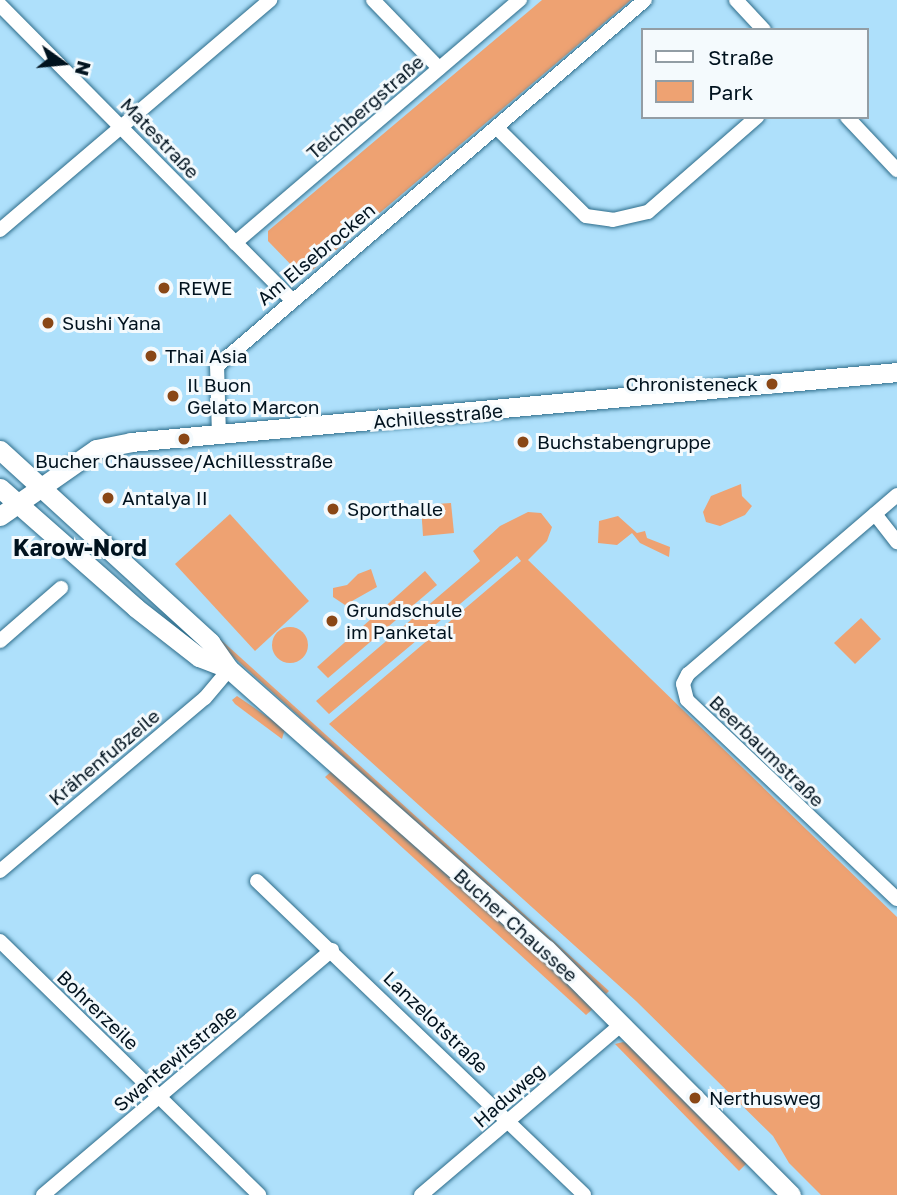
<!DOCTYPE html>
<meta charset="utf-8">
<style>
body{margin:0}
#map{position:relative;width:897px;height:1195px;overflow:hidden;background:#aee0fb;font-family:"Golos Text",sans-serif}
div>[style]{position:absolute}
.green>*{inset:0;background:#eea272}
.round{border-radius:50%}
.roads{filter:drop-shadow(0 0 2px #2d6c8a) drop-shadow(0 0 2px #2d6c8a)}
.street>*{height:14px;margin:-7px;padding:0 7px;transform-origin:7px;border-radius:7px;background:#fff}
.secondary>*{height:19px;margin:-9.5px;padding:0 9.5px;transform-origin:9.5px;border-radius:9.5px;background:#fff}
.dots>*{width:19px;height:19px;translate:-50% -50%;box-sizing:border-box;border:4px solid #f4fafd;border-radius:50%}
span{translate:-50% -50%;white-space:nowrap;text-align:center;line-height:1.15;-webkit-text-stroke:6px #f4fafd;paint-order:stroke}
.street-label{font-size:19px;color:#00121e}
.poi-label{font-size:19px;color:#00121e}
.left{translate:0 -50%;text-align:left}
.right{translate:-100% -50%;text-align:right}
.quarter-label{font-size:23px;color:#00121e;font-weight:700}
.legend{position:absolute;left:641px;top:28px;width:228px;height:91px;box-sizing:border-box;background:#f4fafd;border:2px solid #929da4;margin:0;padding:9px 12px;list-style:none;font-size:21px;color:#00121e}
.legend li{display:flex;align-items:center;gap:14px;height:35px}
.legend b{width:35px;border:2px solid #929da4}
.north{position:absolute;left:28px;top:28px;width:70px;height:70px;-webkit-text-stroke:5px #f4fafd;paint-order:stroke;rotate:105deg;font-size:19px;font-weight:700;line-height:28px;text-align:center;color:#00121e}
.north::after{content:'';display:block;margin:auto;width:24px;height:32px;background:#00121e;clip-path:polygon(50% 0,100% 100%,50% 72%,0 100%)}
</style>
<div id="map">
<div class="green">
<div style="clip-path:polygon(542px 0,631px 0,309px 273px,298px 272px,268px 241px,268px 231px)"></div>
<div style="clip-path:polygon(741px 484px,742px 496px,752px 506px,745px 515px,720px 526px,706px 522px,703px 512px,711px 496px)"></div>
<div style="clip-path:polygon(451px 503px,454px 533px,423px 536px,421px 505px)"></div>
<div style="clip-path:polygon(528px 512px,541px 513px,552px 527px,547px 541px,528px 560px,897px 917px,897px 1195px,821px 1195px,789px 1163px,773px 1136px,636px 1001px,329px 724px,521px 561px,517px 556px,329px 714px,316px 701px,480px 561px,473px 551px,500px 526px)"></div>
<div style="clip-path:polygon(230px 514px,309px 601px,255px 651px,175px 564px)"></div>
<div style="clip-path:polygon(618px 516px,637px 533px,645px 531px,647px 538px,670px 547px,669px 557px,640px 543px,632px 533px,617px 545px,598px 543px,599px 521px)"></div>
<div style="clip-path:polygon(371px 569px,377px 587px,345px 605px,333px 597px,333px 588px,347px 585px,358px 574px)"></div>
<div style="clip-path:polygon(425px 571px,437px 585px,328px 678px,317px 667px)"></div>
<div style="clip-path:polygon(861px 618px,881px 639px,855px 664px,834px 643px)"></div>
<div class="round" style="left:272px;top:627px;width:36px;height:36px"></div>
<div style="clip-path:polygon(210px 630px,609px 991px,606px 994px,229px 653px)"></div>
<div style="clip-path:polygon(237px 696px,285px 729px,282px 739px,235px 704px,232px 700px)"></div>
<div style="clip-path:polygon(334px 769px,535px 951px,595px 1007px,586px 1015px,325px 777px)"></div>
<div style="clip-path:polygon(623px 1042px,632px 1045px,747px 1163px,739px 1171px,615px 1044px)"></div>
</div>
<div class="roads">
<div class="street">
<div style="left:373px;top:0;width:95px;rotate:45.9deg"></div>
<div style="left:736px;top:0;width:41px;rotate:47deg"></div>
<div style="left:0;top:5px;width:414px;rotate:45.3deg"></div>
<div style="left:847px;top:117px;width:73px;rotate:46.7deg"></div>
<div style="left:497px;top:128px;width:125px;rotate:44.7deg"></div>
<div style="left:586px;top:216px;width:27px;rotate:8deg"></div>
<div style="left:613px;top:220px;width:36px;rotate:-13deg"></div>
<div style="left:648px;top:212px;width:145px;rotate:-41.1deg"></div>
<div style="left:0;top:230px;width:355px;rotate:-40.4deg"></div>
<div style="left:235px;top:243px;width:375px;rotate:-40.5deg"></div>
<div style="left:219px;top:436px;width:70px;rotate:-91.6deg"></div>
<div style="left:217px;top:366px;width:563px;rotate:-40.54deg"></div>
<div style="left:897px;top:495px;width:275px;rotate:139.4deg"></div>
<div style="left:688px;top:674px;width:11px;rotate:117deg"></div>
<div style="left:683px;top:684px;width:16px;rotate:76deg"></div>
<div style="left:687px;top:700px;width:289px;rotate:43.5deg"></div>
<div style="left:875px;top:514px;width:36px;rotate:52deg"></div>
<div style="left:0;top:641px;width:81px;rotate:-41deg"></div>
<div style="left:0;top:871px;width:268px;rotate:-40.2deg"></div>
<div style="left:205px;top:698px;width:38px;rotate:-50deg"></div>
<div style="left:257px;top:881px;width:453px;rotate:43.8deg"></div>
<div style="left:0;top:941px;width:363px;rotate:44.4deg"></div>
<div style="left:43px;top:1195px;width:379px;rotate:-40.3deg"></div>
<div style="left:421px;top:1195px;width:264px;rotate:-40.4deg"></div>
</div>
<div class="secondary">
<div style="left:0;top:450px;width:285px;rotate:42.4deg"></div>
<div style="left:210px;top:642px;width:33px;rotate:55deg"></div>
<div style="left:229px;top:669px;width:423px;rotate:41.5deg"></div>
<div style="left:546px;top:949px;width:347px;rotate:45.1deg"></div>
<div style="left:0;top:488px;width:181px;rotate:41.4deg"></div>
<div style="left:136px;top:608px;width:80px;rotate:37.9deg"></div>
<div style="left:199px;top:657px;width:31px;rotate:21deg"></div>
<div style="left:0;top:516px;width:117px;rotate:-34.9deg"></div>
<div style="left:96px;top:449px;width:36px;rotate:-11deg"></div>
<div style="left:131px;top:442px;width:769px;rotate:-5.22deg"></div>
</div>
</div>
<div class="dots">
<div style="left:164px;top:288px;background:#894716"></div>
<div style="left:48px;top:323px;background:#894716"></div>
<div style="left:151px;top:356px;background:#894716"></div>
<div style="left:772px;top:384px;background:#894716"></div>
<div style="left:173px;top:396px;background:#894716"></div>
<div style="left:184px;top:439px;background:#894716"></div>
<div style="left:523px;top:442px;background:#894716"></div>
<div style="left:108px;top:498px;background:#894716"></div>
<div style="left:333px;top:509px;background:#894716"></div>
<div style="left:332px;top:621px;background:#894716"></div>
<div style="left:695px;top:1098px;background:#894716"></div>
</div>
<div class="street-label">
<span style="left:365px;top:107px;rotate:-41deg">Teichbergstraße</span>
<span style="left:160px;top:138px;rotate:46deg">Matestraße</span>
<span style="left:316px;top:254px;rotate:-40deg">Am Elsebrocken</span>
<span style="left:438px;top:416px;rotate:-5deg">Achillesstraße</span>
<span style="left:767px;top:751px;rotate:44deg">Beerbaumstraße</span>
<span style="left:104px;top:757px;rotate:-40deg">Krähenfußzeile</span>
<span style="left:516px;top:925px;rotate:42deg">Bucher Chaussee</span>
<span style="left:98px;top:1010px;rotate:44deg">Bohrerzeile</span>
<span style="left:436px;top:1022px;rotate:44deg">Lanzelotstraße</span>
<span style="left:175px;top:1058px;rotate:-40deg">Swantewitstraße</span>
<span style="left:509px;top:1095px;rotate:-41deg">Haduweg</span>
</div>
<div class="poi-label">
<span class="left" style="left:178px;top:288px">REWE</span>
<span class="left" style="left:62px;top:323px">Sushi Yana</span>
<span class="left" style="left:165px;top:356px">Thai Asia</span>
<span class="right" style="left:758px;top:384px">Chronisteneck</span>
<span class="left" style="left:187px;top:396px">Il Buon<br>Gelato Marcon</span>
<span class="left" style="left:537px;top:442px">Buchstabengruppe</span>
<span style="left:184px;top:461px">Bucher Chaussee/Achillesstraße</span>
<span class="left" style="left:122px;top:498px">Antalya II</span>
<span class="left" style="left:347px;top:509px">Sporthalle</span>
<span class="left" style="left:346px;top:621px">Grundschule<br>im Panketal</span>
<span class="left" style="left:709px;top:1098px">Nerthusweg</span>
</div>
<div class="quarter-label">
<span style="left:80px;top:547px">Karow-Nord</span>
</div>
<ul class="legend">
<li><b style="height:9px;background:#fff"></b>Straße</li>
<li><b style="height:19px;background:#eea272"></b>Park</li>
</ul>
<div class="north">N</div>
</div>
